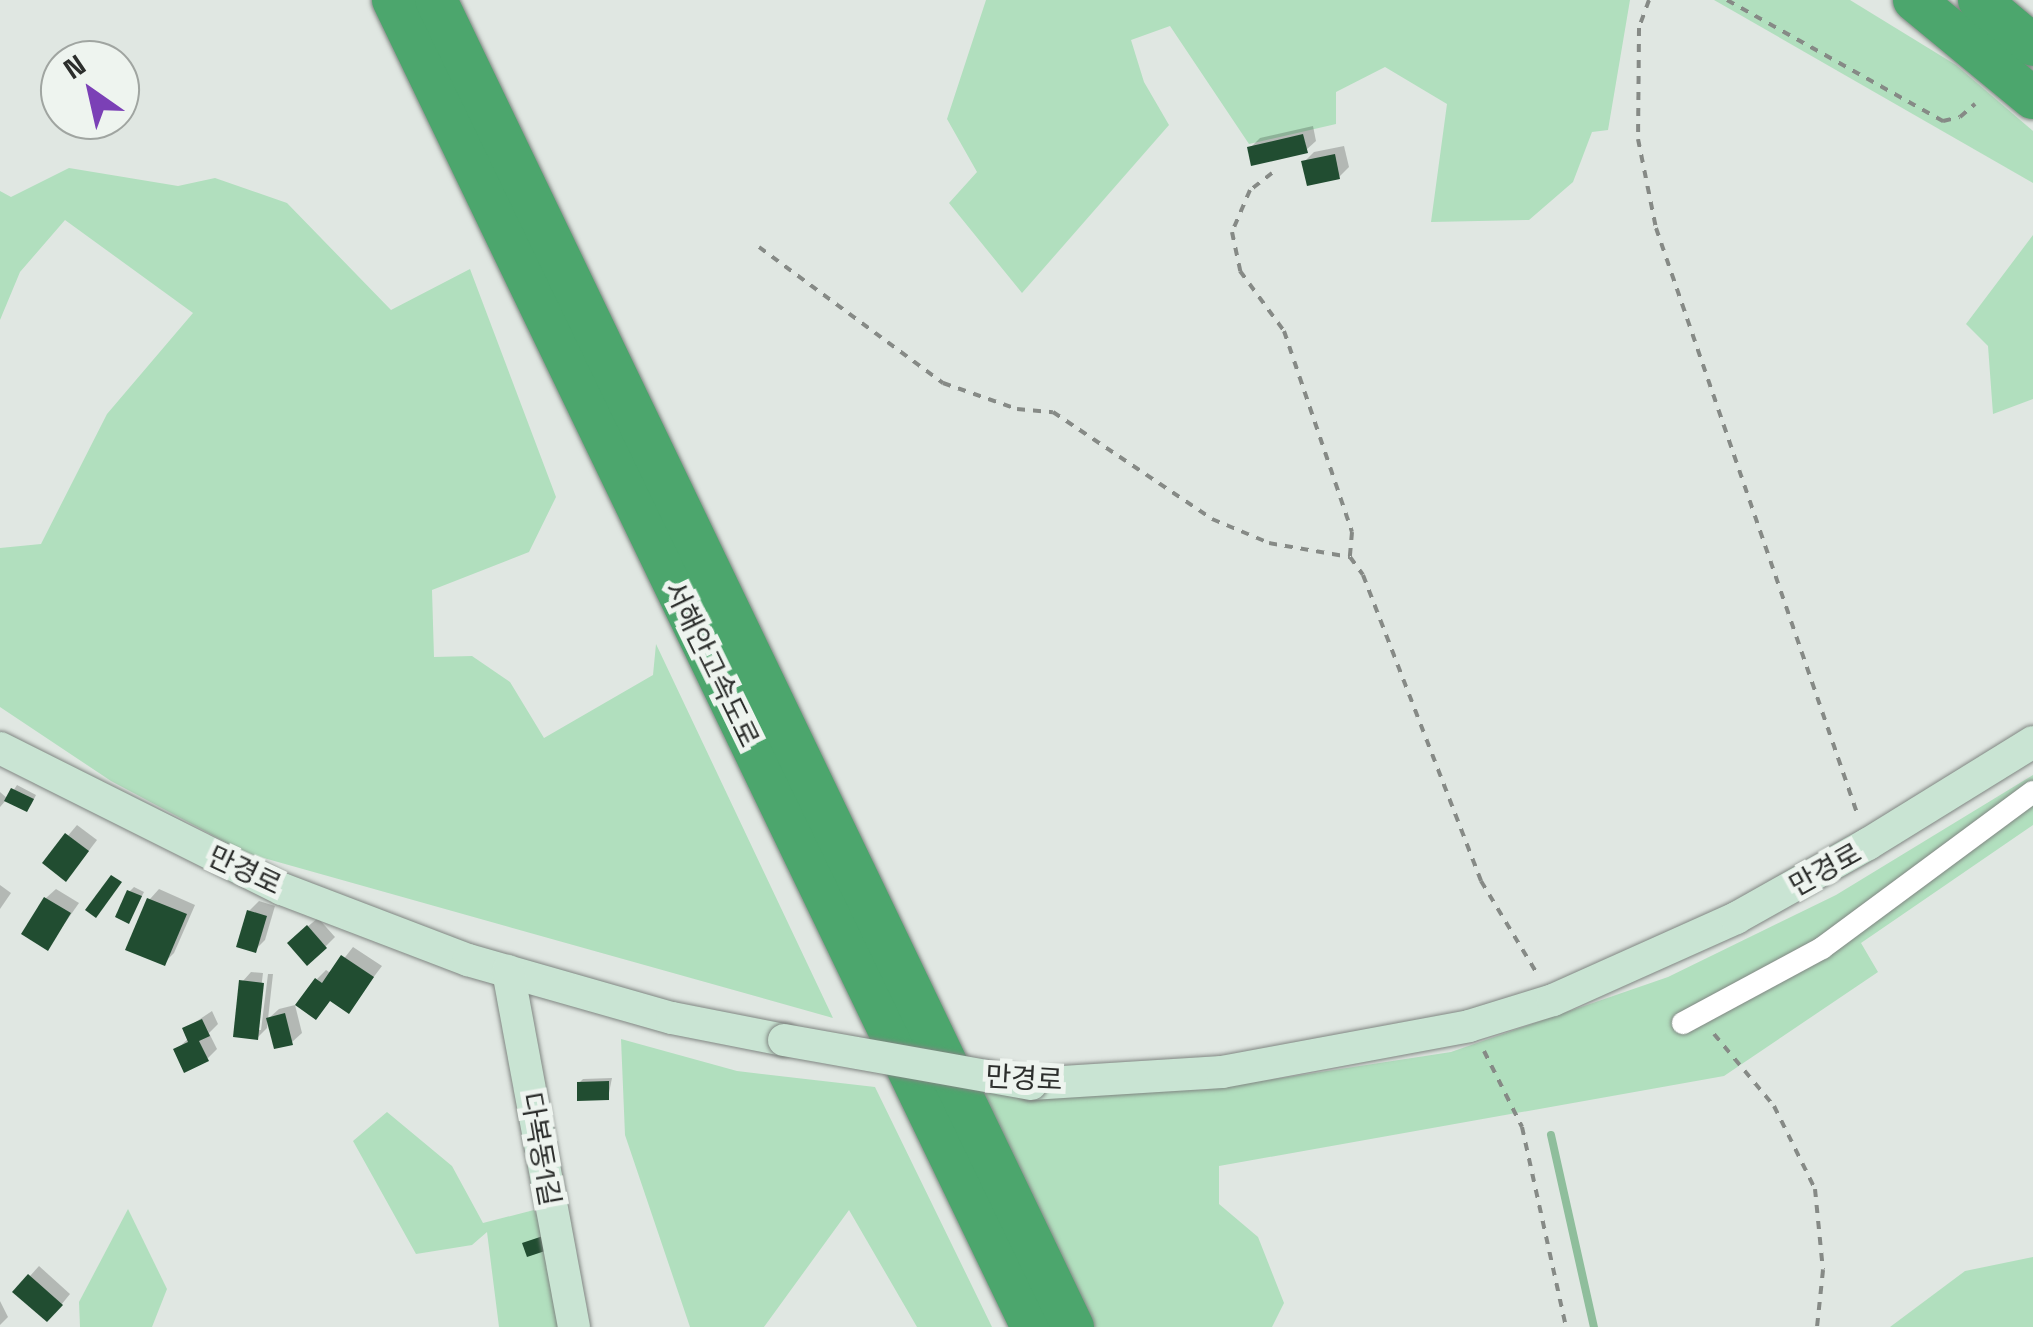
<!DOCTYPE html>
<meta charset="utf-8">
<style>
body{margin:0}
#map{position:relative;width:2033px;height:1327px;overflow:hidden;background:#e0e7e2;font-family:"Space Grotesk","Noto Sans KR",sans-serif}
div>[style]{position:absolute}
.green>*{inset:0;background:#b1dfbe}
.shadow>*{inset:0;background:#0003}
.stream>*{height:8px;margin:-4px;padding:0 4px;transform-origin:4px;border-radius:4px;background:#8fbe9c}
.building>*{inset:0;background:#214d31}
.path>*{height:4px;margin-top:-2px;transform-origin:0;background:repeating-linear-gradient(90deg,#868a86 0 8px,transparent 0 16px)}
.roads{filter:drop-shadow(0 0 2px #808682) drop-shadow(0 0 2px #808682)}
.street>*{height:22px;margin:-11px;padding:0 11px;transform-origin:11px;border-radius:11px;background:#fff}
.secondary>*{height:32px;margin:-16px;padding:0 16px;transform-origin:16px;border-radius:16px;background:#c9e4d3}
.highway>*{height:42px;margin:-21px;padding:0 21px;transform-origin:21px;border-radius:21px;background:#4ca66d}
.bridges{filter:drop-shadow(0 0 2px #808682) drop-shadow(0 0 2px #808682)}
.secondary-bridge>*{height:32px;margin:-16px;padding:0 16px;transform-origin:16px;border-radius:16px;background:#c9e4d3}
span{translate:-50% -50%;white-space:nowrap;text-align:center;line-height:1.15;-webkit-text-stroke:10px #eef4ef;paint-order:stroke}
.street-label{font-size:28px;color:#2c2e2c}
.north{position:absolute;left:40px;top:40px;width:100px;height:100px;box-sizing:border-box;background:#eef4ef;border:2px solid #a0a5a1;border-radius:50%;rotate:326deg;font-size:28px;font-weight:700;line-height:40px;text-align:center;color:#2c2e2c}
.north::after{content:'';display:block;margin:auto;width:35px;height:45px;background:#7b40b6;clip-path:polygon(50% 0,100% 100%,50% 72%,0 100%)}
</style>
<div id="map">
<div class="green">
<div style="clip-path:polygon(986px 0,1630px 0,1608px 130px,1592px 132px,1573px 182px,1529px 220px,1431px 222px,1447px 104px,1385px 67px,1336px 92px,1336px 124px,1249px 144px,1170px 26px,1131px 40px,1144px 82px,1169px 125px,1022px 293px,949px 203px,977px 172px,947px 119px)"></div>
<div style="clip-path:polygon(1714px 0,1850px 0,1956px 65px,2033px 131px,2033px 183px)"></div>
<div style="clip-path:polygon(69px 168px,178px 186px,215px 178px,287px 203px,391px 310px,470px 269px,556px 497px,529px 552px,432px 590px,434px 657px,472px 656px,510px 682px,544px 738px,653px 675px,656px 644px,833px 1018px,246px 853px,111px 781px,0 707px,0 548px,41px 544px,107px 414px,193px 313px,65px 220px,20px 272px,0 320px,0 191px,11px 197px)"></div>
<div style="clip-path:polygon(2033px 235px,2033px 399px,1993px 414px,1988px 346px,1966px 324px)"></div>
<div style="clip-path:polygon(2033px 775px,2033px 825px,1861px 943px,1878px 972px,1724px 1076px,1219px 1166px,1219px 1204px,1258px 1237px,1284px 1303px,1272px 1327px,1092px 1327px,978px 1093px,1204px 1090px,1451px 1052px,1668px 977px,1836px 895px)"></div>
<div style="clip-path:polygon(621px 1039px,737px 1071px,875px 1087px,992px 1327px,917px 1327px,849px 1210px,764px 1327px,690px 1327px,625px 1135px)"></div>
<div style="clip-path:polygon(387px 1112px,452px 1166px,483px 1223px,534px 1210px,545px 1231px,564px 1327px,499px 1327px,487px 1232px,472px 1245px,416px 1254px,353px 1141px)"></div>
<div style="clip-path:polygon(128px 1209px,167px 1289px,152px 1327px,80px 1327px,79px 1302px)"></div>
<div style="clip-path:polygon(2033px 1257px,2033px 1327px,1890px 1327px,1965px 1271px)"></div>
</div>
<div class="shadow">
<div style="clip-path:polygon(1313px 126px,1316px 141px,1306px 150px,1250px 148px,1260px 138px)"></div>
<div style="clip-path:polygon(1344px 146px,1349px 167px,1339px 177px,1304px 162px,1314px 152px)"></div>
<div style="clip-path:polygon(17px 785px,36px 795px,31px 805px,27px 809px,7px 799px,0 807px,0 792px,8px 799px)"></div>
<div style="clip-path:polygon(77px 825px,97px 840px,75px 869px,45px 863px)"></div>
<div style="clip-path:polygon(0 885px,11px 893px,0 909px)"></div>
<div style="clip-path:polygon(134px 887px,144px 892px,132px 916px,130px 891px)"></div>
<div style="clip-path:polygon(56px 889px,79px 903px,48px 947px,46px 898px)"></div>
<div style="clip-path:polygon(159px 889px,195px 905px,174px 953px,164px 963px,150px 899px)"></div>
<div style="clip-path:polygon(259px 901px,275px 906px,265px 940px,255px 950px,249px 911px)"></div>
<div style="clip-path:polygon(318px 918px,335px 937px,325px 947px,300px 933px)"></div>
<div style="clip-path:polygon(353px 947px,382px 966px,348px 1011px,317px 979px,326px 970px,332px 974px)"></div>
<div style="clip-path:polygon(251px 972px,263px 973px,256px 1030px,261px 1030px,268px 974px,273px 974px,267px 1028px,257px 1038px,242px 982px)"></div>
<div style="clip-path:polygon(295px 1005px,302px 1033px,292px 1042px,269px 1018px,279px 1009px)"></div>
<div style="clip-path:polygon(212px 1011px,218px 1024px,209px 1033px,217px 1049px,208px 1058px,176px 1050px,189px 1038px,185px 1029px)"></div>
<div style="clip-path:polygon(612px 1078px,608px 1098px,579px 1083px,583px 1079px)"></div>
<div style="clip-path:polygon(39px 1266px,70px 1294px,57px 1310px,30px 1276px)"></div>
<div style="clip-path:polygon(0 1301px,8px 1317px,0 1325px)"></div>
</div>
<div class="stream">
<div style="left:1551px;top:1135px;width:197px;rotate:77.4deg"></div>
</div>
<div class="building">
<div style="clip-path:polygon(1303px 134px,1308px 153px,1251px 166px,1247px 147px)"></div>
<div style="clip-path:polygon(1335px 154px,1340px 179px,1307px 186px,1301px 161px)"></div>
<div style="clip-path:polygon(11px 788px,34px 799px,27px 812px,4px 801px)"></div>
<div style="clip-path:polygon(65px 833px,89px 851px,66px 882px,42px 863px)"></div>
<div style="clip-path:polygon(111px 875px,122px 882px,96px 918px,85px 910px)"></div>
<div style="clip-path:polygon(127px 890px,142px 896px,129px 924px,115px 917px)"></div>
<div style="clip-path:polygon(44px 897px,71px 913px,48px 951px,21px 934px)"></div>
<div style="clip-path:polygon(147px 898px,187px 914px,165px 966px,125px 950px)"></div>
<div style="clip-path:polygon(247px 910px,267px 916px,256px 953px,236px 947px)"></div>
<div style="clip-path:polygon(307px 925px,327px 948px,307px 966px,287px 943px)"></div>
<div style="clip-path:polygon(341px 955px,374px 977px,349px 1014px,330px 1001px,316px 1020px,295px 1005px,315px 978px,322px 983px)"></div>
<div style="clip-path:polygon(239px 980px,264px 983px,258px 1040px,233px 1037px)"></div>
<div style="clip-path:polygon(285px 1013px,293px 1045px,274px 1049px,266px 1018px)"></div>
<div style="clip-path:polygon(202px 1019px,210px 1036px,199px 1041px,209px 1061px,184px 1073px,173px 1049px,188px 1042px,182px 1028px)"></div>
<div style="clip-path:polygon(609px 1081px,609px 1100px,577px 1101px,577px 1082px)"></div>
<div style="clip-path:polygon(543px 1236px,548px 1250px,527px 1257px,522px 1243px)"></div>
<div style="clip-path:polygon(28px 1274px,63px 1305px,47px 1322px,12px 1292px)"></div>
</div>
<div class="path">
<div style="left:1649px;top:0;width:30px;rotate:110deg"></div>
<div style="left:1639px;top:28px;width:111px;rotate:90.5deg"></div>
<div style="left:1638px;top:139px;width:91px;rotate:78.6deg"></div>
<div style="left:1656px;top:228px;width:622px;rotate:71.04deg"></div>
<div style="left:1727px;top:0;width:248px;rotate:29.3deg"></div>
<div style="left:1943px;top:121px;width:17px;rotate:-13deg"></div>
<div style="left:1960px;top:117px;width:20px;rotate:-41deg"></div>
<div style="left:1272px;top:173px;width:28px;rotate:142deg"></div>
<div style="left:1250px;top:190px;width:46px;rotate:113.2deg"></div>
<div style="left:1232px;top:232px;width:40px;rotate:78deg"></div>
<div style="left:1240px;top:271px;width:74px;rotate:53.7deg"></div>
<div style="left:1284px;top:331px;width:212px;rotate:71.3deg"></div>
<div style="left:1352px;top:532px;width:25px;rotate:95deg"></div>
<div style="left:759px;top:247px;width:229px;rotate:36.5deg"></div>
<div style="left:943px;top:383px;width:78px;rotate:19.4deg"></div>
<div style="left:1017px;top:409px;width:36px;rotate:5deg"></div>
<div style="left:1053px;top:412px;width:192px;rotate:33.9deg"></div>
<div style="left:1212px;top:519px;width:62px;rotate:22.8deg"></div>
<div style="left:1269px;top:543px;width:82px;rotate:9.8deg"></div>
<div style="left:1350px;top:557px;width:22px;rotate:54deg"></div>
<div style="left:1363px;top:575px;width:328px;rotate:68.9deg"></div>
<div style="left:1481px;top:881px;width:110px;rotate:58.8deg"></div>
<div style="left:1714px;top:1034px;width:94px;rotate:50.2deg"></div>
<div style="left:1774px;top:1106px;width:93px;rotate:63.7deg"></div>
<div style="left:1815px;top:1189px;width:81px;rotate:84.4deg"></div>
<div style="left:1823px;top:1270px;width:57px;rotate:96deg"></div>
<div style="left:1484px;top:1051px;width:85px;rotate:63.4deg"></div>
<div style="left:1522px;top:1127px;width:205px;rotate:77.6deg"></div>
</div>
<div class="roads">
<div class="street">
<div style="left:1683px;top:1023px;width:158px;rotate:-28.3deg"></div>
<div style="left:1822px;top:948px;width:262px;rotate:-36.5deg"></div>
</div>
<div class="secondary">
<div style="left:0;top:748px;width:315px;rotate:26.6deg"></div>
<div style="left:282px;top:889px;width:199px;rotate:20.9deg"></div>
<div style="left:468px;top:960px;width:212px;rotate:15.9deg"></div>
<div style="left:672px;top:1018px;width:114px;rotate:11.1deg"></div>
<div style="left:508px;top:971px;width:362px;rotate:79.5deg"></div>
<div style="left:1031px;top:1084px;width:191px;rotate:-3.6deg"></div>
<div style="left:1222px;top:1072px;width:251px;rotate:-10.5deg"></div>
<div style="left:1469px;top:1026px;width:88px;rotate:-17.2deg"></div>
<div style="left:1553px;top:1000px;width:201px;rotate:-24.1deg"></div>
<div style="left:1736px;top:918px;width:151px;rotate:-29.3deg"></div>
<div style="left:1868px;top:844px;width:194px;rotate:-31.7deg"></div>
</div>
<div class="highway">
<div style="left:393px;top:0;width:1473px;rotate:64.29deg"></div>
<div style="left:436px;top:0;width:1472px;rotate:64.36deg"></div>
<div style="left:1914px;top:0;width:154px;rotate:39.5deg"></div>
<div style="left:1979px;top:0;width:70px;rotate:39.8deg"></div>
</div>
</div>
<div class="bridges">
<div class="secondary-bridge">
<div style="left:784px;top:1040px;width:251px;rotate:10.1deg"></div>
</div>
</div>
<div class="street-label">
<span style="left:712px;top:664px;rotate:64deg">서해안고속도로</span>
<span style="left:1825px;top:869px;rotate:-29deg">만경로</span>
<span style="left:245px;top:870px;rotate:25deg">만경로</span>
<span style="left:1024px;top:1078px;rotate:3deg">만경로</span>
<span style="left:541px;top:1149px;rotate:80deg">다복동1길</span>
</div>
<div class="north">N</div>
</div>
